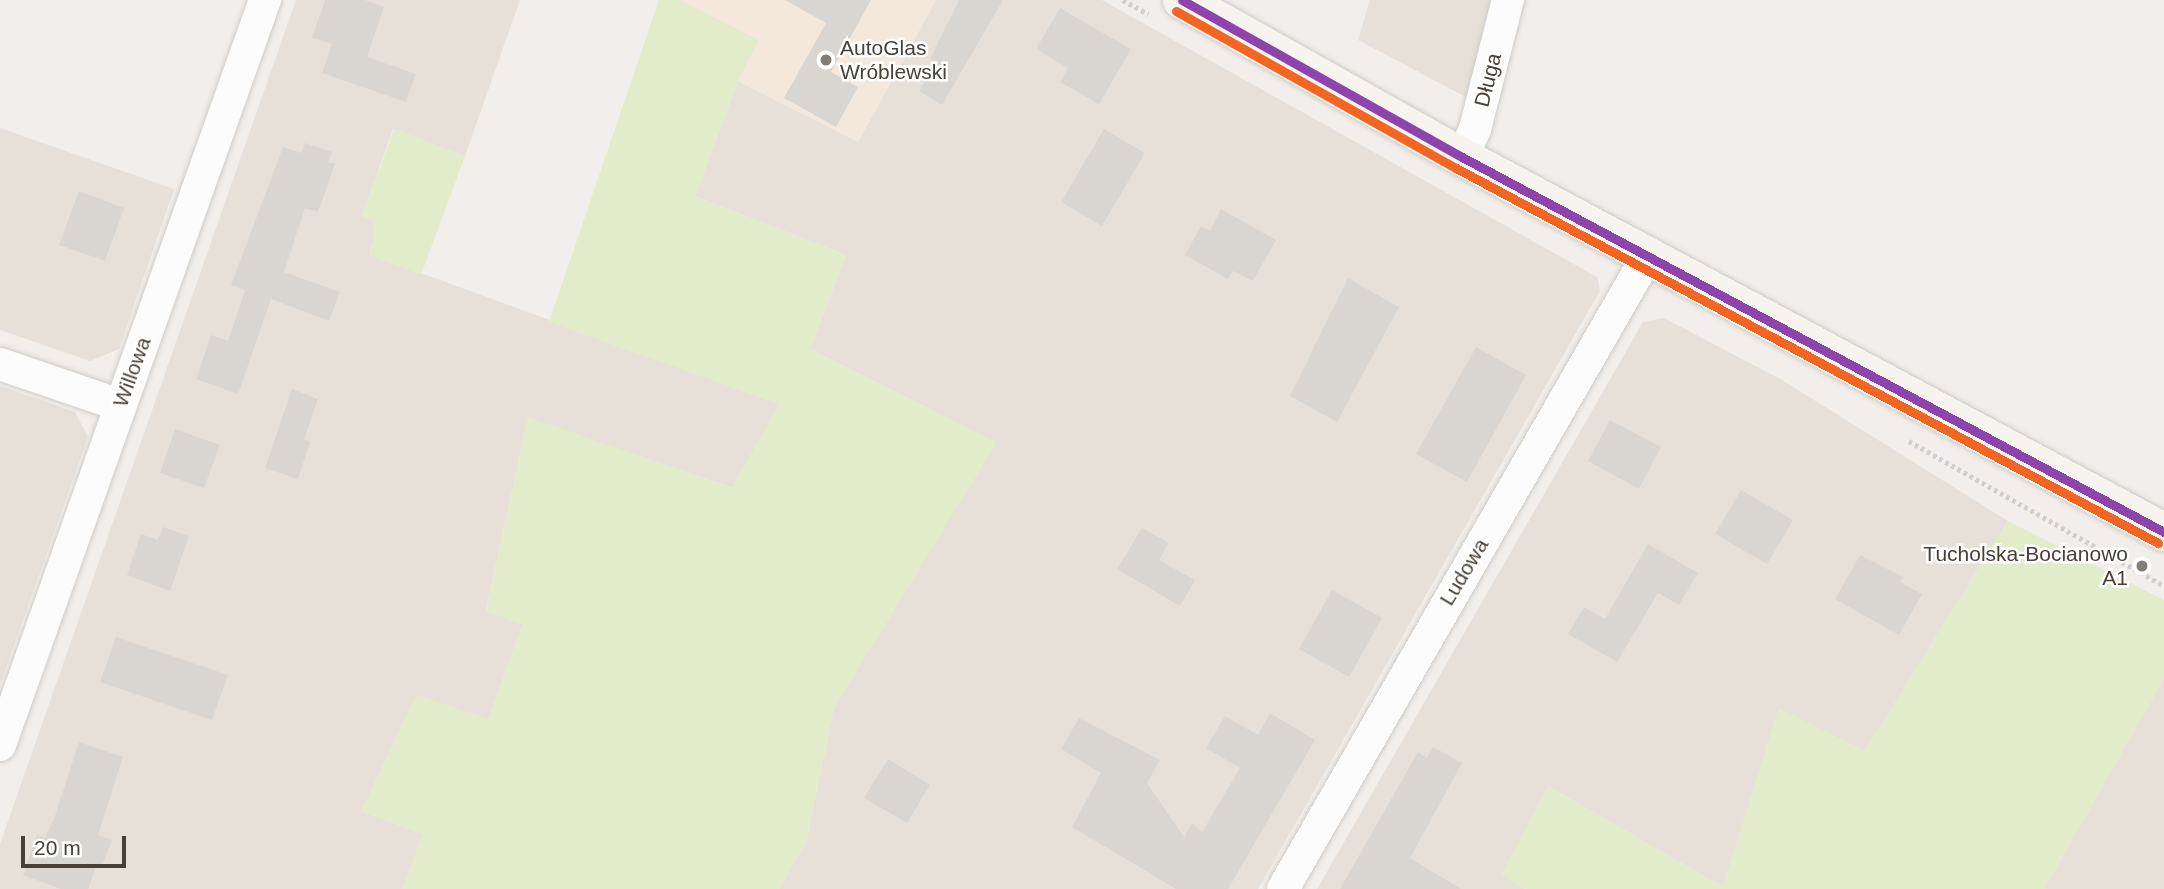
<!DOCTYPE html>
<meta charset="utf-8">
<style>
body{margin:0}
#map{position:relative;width:2164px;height:889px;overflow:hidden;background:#f1eeeb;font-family:Arial,sans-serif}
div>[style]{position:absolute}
.residential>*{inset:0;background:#e6e0d8}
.commercial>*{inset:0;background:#f4e8dd}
.green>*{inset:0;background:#e2ecca}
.building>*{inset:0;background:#d9d6d2}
.path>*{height:4.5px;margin-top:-2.25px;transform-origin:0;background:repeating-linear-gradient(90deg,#d2cecb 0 3.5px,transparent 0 7px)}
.roads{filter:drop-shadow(0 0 2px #cfccc8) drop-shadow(0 0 2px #cfccc8)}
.minor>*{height:32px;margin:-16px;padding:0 16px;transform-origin:16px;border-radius:16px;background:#fdfcfc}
.secondary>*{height:38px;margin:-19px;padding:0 19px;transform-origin:19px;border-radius:19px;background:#f7f4ef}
.bus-1>*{height:9px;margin:-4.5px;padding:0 4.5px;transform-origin:4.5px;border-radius:4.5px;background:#8e44ad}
.bus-2>*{height:9px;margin:-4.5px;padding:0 4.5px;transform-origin:4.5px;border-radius:4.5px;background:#f26522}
.dots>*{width:19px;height:19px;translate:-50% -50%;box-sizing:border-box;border:4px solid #fff;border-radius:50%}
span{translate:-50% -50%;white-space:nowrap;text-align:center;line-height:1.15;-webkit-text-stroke:5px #fff;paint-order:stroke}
.poi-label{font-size:21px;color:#483f36}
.left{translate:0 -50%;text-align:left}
.right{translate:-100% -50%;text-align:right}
.street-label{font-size:21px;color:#483f36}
.scale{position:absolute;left:21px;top:836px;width:105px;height:32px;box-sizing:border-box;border:4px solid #483f36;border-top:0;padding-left:9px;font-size:21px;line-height:24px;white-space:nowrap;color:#483f36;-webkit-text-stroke:5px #fff;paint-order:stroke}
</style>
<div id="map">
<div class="residential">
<div style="clip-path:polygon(296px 0,520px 0,465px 156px,393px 129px,362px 216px,373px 220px,375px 236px,369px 254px,779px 404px,733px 488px,528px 418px,486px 610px,523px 624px,488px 720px,361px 811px,423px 834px,403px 889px,0 889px,0 844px)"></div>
<div style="clip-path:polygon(936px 0,1102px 0,1597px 277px,1600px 291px,1258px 889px,779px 889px,806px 842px,834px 708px,996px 442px,810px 349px,846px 255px,695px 196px,738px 81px,858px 142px)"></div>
<div style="clip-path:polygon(1370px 0,1494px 0,1466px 97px,1358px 40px)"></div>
<div style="clip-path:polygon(0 128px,174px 189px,119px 349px,90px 361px,0 330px)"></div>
<div style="clip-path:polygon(1664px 318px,1782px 380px,2008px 521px,1865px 751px,1779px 709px,1723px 887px,1548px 786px,1502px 875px,1525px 889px,1317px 889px,1643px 322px)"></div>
<div style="clip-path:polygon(0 386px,75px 412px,88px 437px,0 685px)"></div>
<div style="clip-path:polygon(2164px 678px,2164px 889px,2044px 889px)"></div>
</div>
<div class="commercial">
<div style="clip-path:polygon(680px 0,936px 0,858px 142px,738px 81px,758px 40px)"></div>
</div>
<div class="green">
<div style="clip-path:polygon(659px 0,680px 0,759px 40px,738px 81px,695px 196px,846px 255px,810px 349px,997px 442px,834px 708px,806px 842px,779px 889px,403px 889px,423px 834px,361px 811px,416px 695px,488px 719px,523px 625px,486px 611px,528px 417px,732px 488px,779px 404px,549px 322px)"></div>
<div style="clip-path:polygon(394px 129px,465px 156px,421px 275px,369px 255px,375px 236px,373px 220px,362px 216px)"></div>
<div style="clip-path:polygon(2008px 521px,2164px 600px,2164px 678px,2044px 889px,1525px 889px,1501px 875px,1548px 786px,1723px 887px,1779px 708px,1865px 751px)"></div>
</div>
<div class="building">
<div style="clip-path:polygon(325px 0,365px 0,384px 7px,367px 57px,416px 74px,406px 102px,322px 73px,332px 44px,312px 38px)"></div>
<div style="clip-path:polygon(785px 0,871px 0,831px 72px,858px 87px,836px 127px,784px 98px,826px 23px)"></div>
<div style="clip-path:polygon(959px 0,1003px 0,942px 105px,919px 91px,936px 63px,930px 59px)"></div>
<div style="clip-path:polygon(1060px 8px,1131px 49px,1099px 104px,1060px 82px,1068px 68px,1036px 49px)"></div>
<div style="clip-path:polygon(1104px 129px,1145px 153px,1102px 226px,1061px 202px)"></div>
<div style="clip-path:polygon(305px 143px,332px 152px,328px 162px,335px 164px,318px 212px,305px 208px,284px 272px,340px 292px,329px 321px,271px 299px,238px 394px,196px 379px,211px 335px,228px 341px,245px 290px,231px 285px,283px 147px,302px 153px)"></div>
<div style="clip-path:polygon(79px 191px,124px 208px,105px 261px,59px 245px)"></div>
<div style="clip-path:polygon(1221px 209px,1276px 240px,1253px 281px,1233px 271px,1228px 279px,1185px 255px,1201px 226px,1210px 231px)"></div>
<div style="clip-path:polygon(1348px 278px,1399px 307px,1337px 422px,1290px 396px)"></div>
<div style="clip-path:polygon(1476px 347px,1526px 375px,1467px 482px,1416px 454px)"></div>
<div style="clip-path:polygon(292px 389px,318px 399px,304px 439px,310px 442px,298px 479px,265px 468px)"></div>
<div style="clip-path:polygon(1610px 420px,1661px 447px,1639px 489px,1588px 461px)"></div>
<div style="clip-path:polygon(175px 429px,220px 445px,204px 488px,160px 473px)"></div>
<div style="clip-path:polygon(1741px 490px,1793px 520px,1767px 564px,1715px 534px)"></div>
<div style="clip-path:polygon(163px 527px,189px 536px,170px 591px,127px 575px,141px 534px,158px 540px)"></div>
<div style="clip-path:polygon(1142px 528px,1169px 543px,1159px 560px,1195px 580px,1180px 606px,1117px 569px)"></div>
<div style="clip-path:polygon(1648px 544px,1698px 573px,1679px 605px,1658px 593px,1617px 662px,1568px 634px,1584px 607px,1605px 619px)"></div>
<div style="clip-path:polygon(1860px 555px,1903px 577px,1900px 582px,1922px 594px,1899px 635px,1835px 599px)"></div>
<div style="clip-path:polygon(1332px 590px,1382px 618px,1349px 677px,1299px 649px)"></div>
<div style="clip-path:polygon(116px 637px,228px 675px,212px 720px,100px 682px)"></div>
<div style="clip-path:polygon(1270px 713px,1315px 740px,1228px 889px,1176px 889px,1072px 827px,1101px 773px,1061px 749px,1079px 718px,1160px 760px,1147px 783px,1184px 837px,1192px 823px,1202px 832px,1240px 768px,1206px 748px,1225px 716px,1258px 735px)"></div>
<div style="clip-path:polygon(79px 742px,123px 757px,98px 835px,112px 840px,102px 866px,97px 864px,88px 889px,61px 889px,23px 875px,37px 835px,45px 838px,54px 819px)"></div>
<div style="clip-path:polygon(1433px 747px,1462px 763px,1410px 858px,1461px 889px,1340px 889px,1418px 752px,1427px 758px)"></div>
<div style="clip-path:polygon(888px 759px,930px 785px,907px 823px,864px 798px)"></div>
</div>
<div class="path">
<div style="left:1123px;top:0;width:29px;rotate:29deg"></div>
<div style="left:1909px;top:441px;width:293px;rotate:29.6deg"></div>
</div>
<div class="roads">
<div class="minor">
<div style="left:1462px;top:157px;width:31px;rotate:-65deg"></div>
<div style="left:1475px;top:129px;width:133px;rotate:-75.7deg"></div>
<div style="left:0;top:364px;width:127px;rotate:18.9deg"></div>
<div style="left:0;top:745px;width:791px;rotate:-70.42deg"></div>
<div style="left:1283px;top:889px;width:729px;rotate:-60.06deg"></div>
</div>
<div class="secondary">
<div style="left:1182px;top:0;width:321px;rotate:29.3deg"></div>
<div style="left:1462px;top:157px;width:796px;rotate:28.11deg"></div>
</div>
</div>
<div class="bus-1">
<div style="left:1182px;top:0;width:321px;rotate:29.3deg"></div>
<div style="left:1462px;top:157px;width:796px;rotate:28.11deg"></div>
</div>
<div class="bus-2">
<div style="left:1176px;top:11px;width:321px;rotate:29.3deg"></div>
<div style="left:1456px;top:168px;width:796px;rotate:28.11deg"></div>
</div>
<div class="dots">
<div style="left:826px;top:60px;background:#837c75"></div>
<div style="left:2142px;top:566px;background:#837c75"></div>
</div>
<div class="poi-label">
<span class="left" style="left:840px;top:60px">AutoGlas<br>Wróblewski</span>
<span class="right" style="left:2128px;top:566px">Tucholska-Bocianowo<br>A1</span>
</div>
<div class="street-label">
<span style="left:1488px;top:80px;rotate:-76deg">Długa</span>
<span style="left:132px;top:372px;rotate:-70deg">Willowa</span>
<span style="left:1464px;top:572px;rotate:-59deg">Ludowa</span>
</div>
<div class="scale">20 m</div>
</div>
